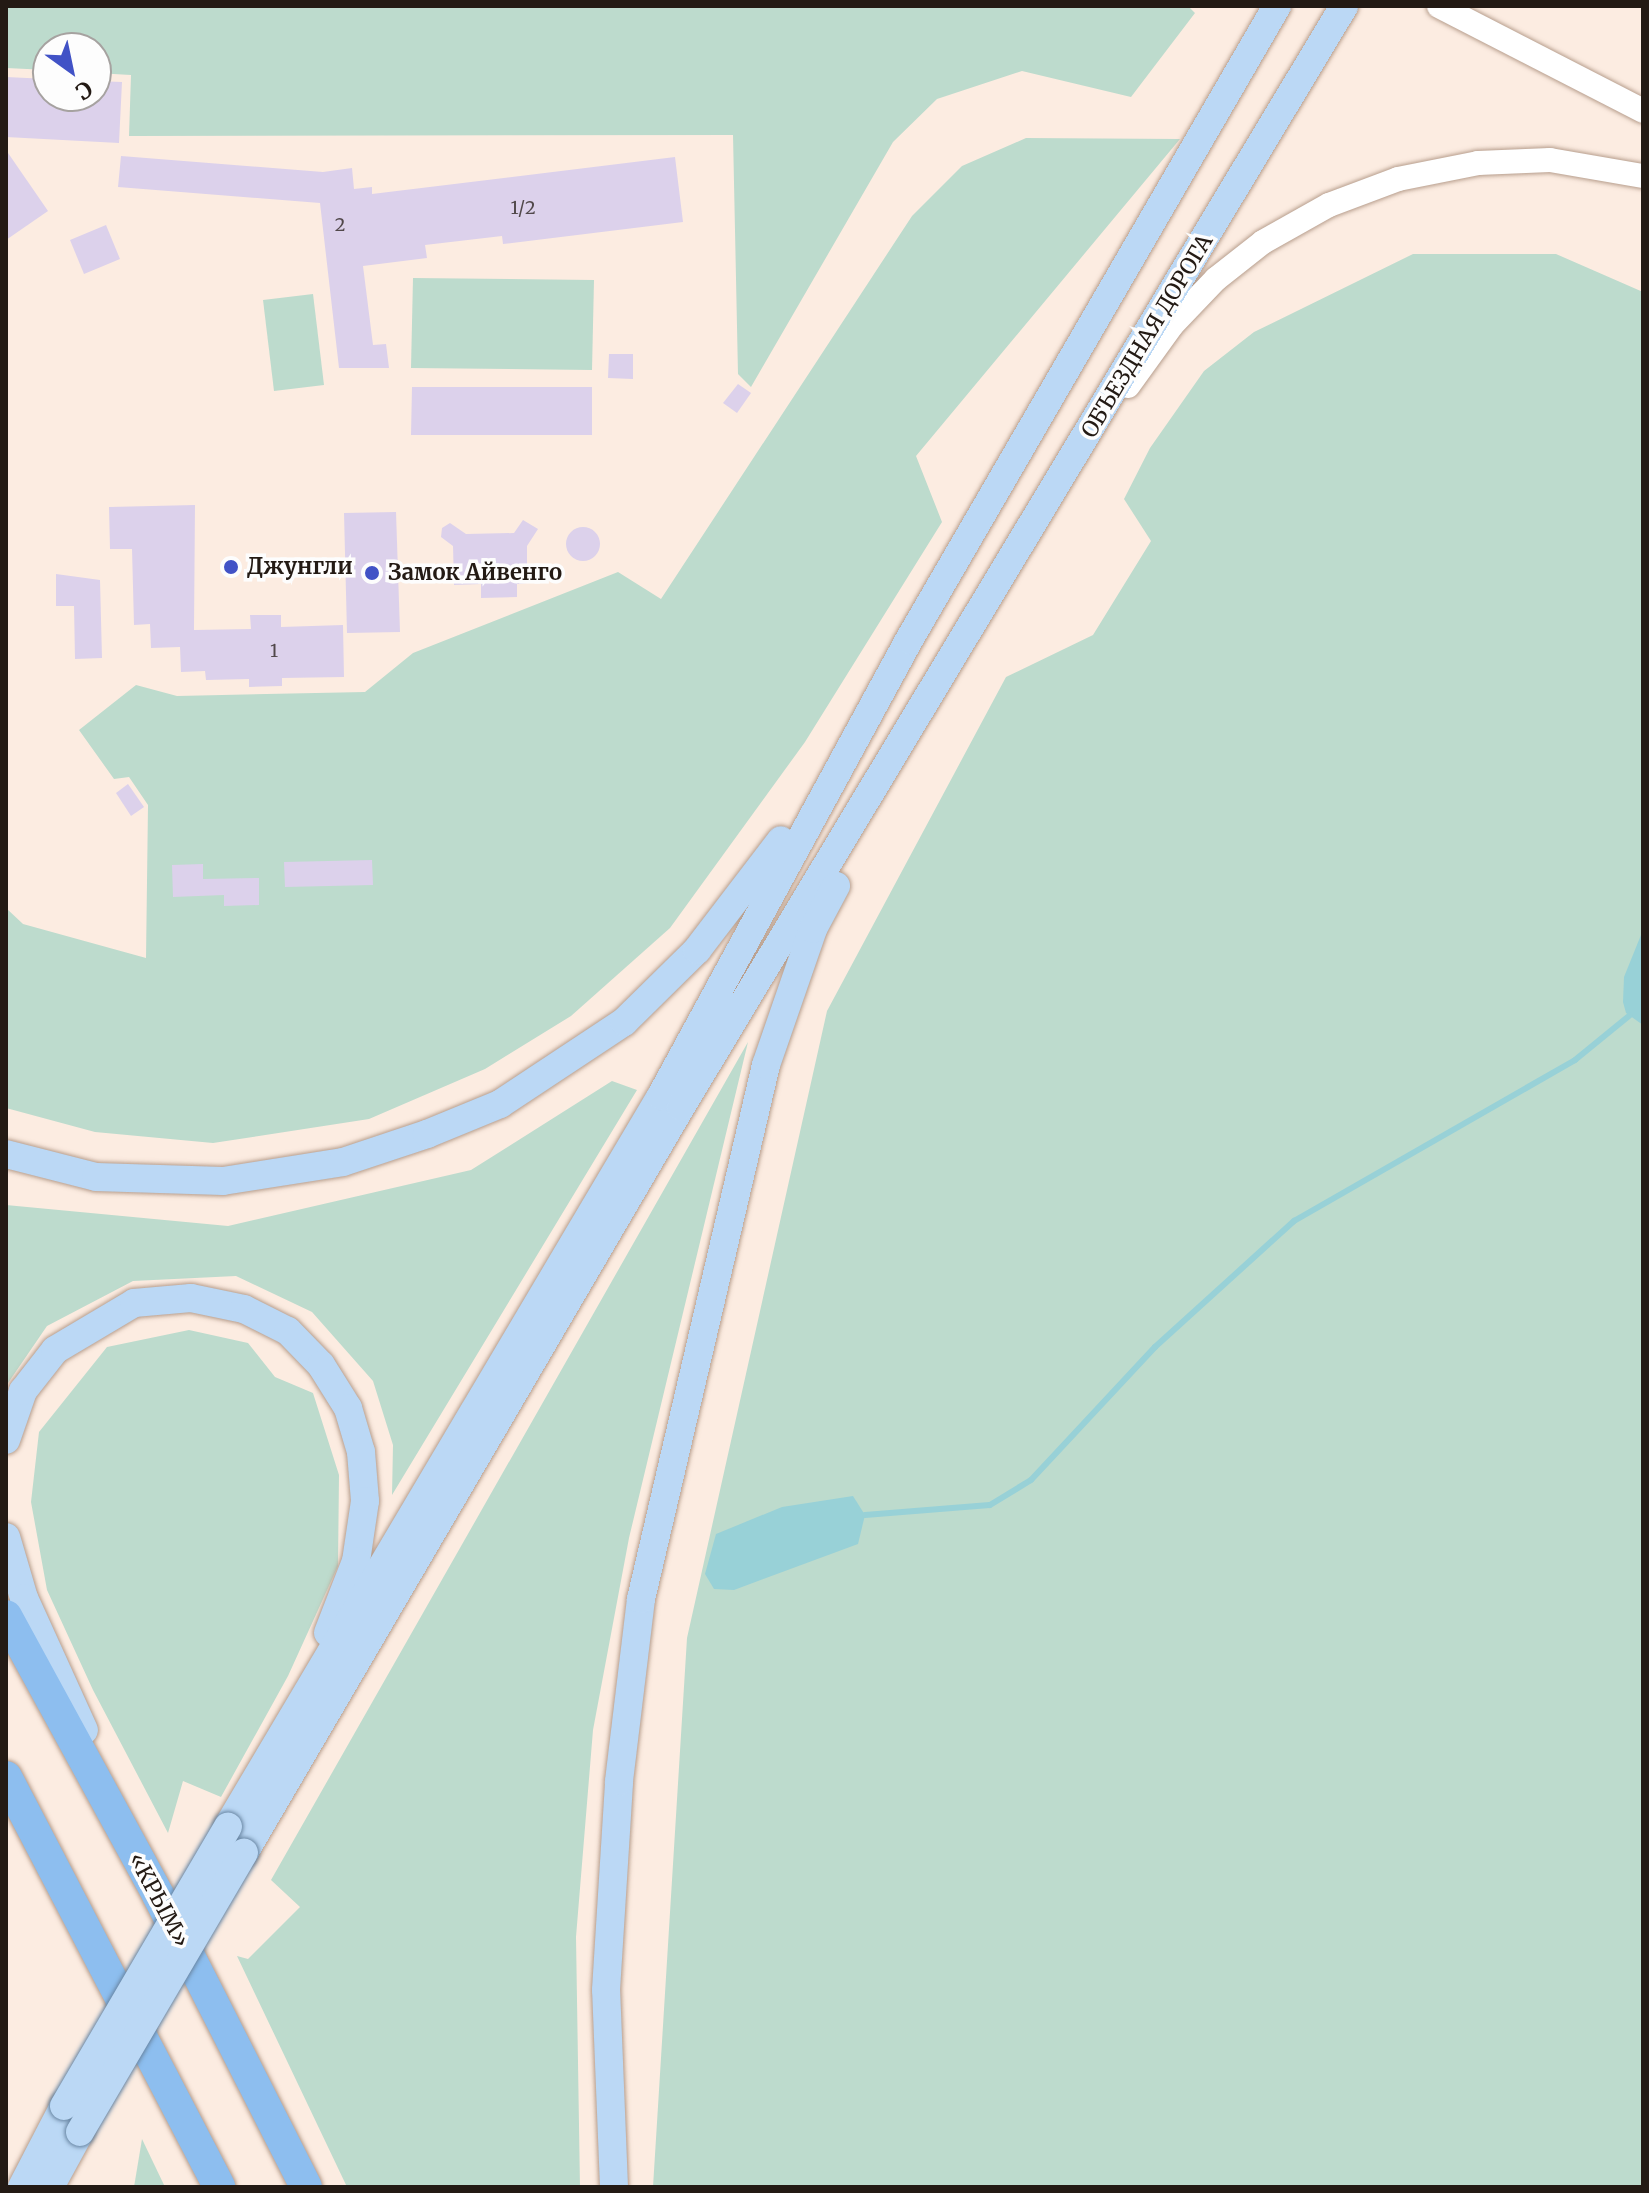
<!DOCTYPE html>
<meta charset="utf-8">
<style>
body{margin:0}
#map{position:relative;width:1649px;height:2193px;overflow:hidden;background:#fcece1;font-family:Merriweather,serif}
div>[style]{position:absolute}
.green>*{inset:0;background:#bddbcd}
.water>*{inset:0;background:#98d1d7}
.stream>*{height:6px;margin:-3px;padding:0 3px;transform-origin:3px;border-radius:3px;background:#98d1d7}
.building>*{inset:0;background:#dcd1eb}
.round{border-radius:50%}
.roads{filter:drop-shadow(0 0 2px #b79e8d) drop-shadow(0 0 2px #b79e8d)}
.secondary>*{height:24px;margin:-12px;padding:0 12px;transform-origin:12px;border-radius:12px;background:#fff}
.primary>*{height:28px;margin:-14px;padding:0 14px;transform-origin:14px;border-radius:14px;background:#bbd8f5}
.highway>*{height:32px;margin:-16px;padding:0 16px;transform-origin:16px;border-radius:16px;background:#8dbeef}
.bridges{filter:drop-shadow(0 0 2px #6885a2) drop-shadow(0 0 2px #6885a2)}
.primary-bridge>*{height:28px;margin:-14px;padding:0 14px;transform-origin:14px;border-radius:14px;background:#bbd8f5}
.dots>*{width:22px;height:22px;translate:-50% -50%;box-sizing:border-box;border:4px solid #fdfdfd;border-radius:50%}
span{translate:-50% -50%;white-space:nowrap;text-align:center;line-height:1.15;-webkit-text-stroke:7px #fdfdfd;paint-order:stroke}
.number-label{font-size:18px;color:#51484a}
.number-label span{-webkit-text-stroke-width:0}
.street-label{font-size:22px;color:#231a14}
.poi-label{font-size:22px;color:#231a14;font-weight:700}
.left{translate:0 -50%;text-align:left}
.frame{position:absolute;inset:0;border:8px solid #231a14;pointer-events:none}
.north{position:absolute;left:32px;top:32px;width:80px;height:80px;box-sizing:border-box;background:#fdfdfd;border:2px solid #a6a2a0;border-radius:50%;rotate:147deg;font-size:22px;font-weight:700;line-height:32px;text-align:center;color:#231a14}
.north::after{content:'';display:block;margin:auto;width:28px;height:36px;background:#4152c6;clip-path:polygon(50% 0,100% 100%,50% 72%,0 100%)}
</style>
<div id="map">
<div class="green">
<div style="clip-path:polygon(6px 6px,1188px 6px,1195px 13px,1131px 97px,1022px 71px,937px 99px,893px 142px,751px 387px,738px 374px,733px 135px,129px 136px,131px 75px,96px 73px,96px 48px,48px 48px,48px 70px,6px 68px)"></div>
<div style="clip-path:polygon(1026px 138px,1180px 139px,916px 456px,942px 522px,805px 742px,670px 928px,571px 1016px,485px 1069px,369px 1119px,213px 1143px,95px 1132px,6px 1108px,6px 908px,23px 924px,146px 958px,148px 805px,129px 777px,114px 779px,79px 730px,136px 685px,177px 696px,365px 692px,413px 653px,618px 572px,661px 599px,912px 216px,962px 166px)"></div>
<div style="clip-path:polygon(1413px 254px,1556px 254px,1643px 292px,1643px 2187px,653px 2187px,687px 1638px,827px 1011px,1006px 677px,1093px 635px,1151px 541px,1124px 499px,1150px 448px,1204px 371px,1254px 332px)"></div>
<div style="clip-path:polygon(413px 278px,594px 280px,592px 370px,411px 368px)"></div>
<div style="clip-path:polygon(313px 294px,324px 385px,274px 391px,263px 300px)"></div>
<div style="clip-path:polygon(748px 1042px,629px 1538px,593px 1730px,576px 1937px,580px 2187px,347px 2187px,237px 1956px,248px 1959px,300px 1907px,271px 1880px)"></div>
<div style="clip-path:polygon(612px 1081px,637px 1090px,392px 1495px,393px 1445px,373px 1381px,312px 1312px,236px 1276px,133px 1281px,47px 1326px,6px 1386px,6px 1205px,228px 1226px,471px 1170px)"></div>
<div style="clip-path:polygon(189px 1330px,248px 1343px,275px 1377px,313px 1393px,339px 1475px,338px 1566px,288px 1676px,221px 1797px,183px 1781px,168px 1833px,93px 1690px,47px 1590px,31px 1502px,39px 1432px,107px 1347px)"></div>
<div style="clip-path:polygon(142px 2139px,165px 2187px,134px 2187px)"></div>
</div>
<div class="water">
<div style="clip-path:polygon(1643px 930px,1643px 1025px,1626px 1013px,1623px 1002px,1624px 977px)"></div>
<div style="clip-path:polygon(853px 1496px,865px 1515px,858px 1544px,734px 1590px,714px 1589px,705px 1574px,716px 1534px,782px 1507px)"></div>
</div>
<div class="stream">
<div style="left:865px;top:1515px;width:125px;rotate:-4.6deg"></div>
<div style="left:990px;top:1505px;width:48px;rotate:-31.4deg"></div>
<div style="left:1031px;top:1480px;width:182px;rotate:-47deg"></div>
<div style="left:1155px;top:1347px;width:188px;rotate:-42.2deg"></div>
<div style="left:1294px;top:1221px;width:324px;rotate:-29.8deg"></div>
<div style="left:1575px;top:1060px;width:70px;rotate:-39.2deg"></div>
</div>
<div class="building">
<div style="clip-path:polygon(6px 77px,48px 79px,48px 96px,96px 96px,96px 81px,122px 82px,119px 143px,6px 137px)"></div>
<div style="clip-path:polygon(6px 150px,48px 211px,6px 240px)"></div>
<div style="clip-path:polygon(121px 156px,323px 172px,352px 168px,354px 189px,372px 187px,372px 194px,675px 157px,683px 222px,503px 244px,502px 236px,425px 245px,427px 258px,363px 266px,373px 345px,386px 344px,389px 368px,339px 368px,320px 203px,118px 187px)"></div>
<div style="clip-path:polygon(106px 225px,120px 259px,84px 274px,70px 240px)"></div>
<div style="clip-path:polygon(609px 354px,633px 354px,633px 379px,608px 378px)"></div>
<div style="clip-path:polygon(738px 384px,751px 393px,737px 413px,723px 403px)"></div>
<div style="clip-path:polygon(412px 387px,592px 387px,592px 435px,411px 435px)"></div>
<div style="clip-path:polygon(195px 505px,194px 630px,251px 629px,250px 615px,281px 615px,281px 627px,343px 625px,344px 677px,282px 678px,282px 686px,249px 687px,249px 679px,206px 680px,205px 671px,181px 672px,180px 647px,151px 648px,150px 624px,134px 625px,132px 549px,110px 549px,109px 507px)"></div>
<div style="clip-path:polygon(396px 512px,400px 632px,347px 633px,344px 513px)"></div>
<div style="clip-path:polygon(523px 520px,538px 529px,527px 546px,527px 583px,517px 584px,517px 597px,481px 598px,481px 584px,454px 585px,453px 546px,441px 537px,442px 528px,450px 523px,466px 534px,514px 533px)"></div>
<div class="round" style="left:566px;top:527px;width:34px;height:34px"></div>
<div style="clip-path:polygon(56px 574px,100px 580px,102px 658px,75px 659px,74px 606px,56px 606px)"></div>
<div style="clip-path:polygon(128px 784px,144px 807px,131px 816px,116px 793px)"></div>
<div style="clip-path:polygon(372px 860px,373px 885px,285px 887px,284px 862px)"></div>
<div style="clip-path:polygon(203px 864px,203px 879px,259px 878px,259px 905px,224px 906px,224px 895px,173px 897px,172px 865px)"></div>
</div>
<div class="roads">
<div class="secondary">
<div style="left:1439px;top:6px;width:229px;rotate:27.2deg"></div>
<div style="left:1128px;top:386px;width:75px;rotate:-54.2deg"></div>
<div style="left:1172px;top:325px;width:64px;rotate:-46.3deg"></div>
<div style="left:1216px;top:279px;width:60px;rotate:-38.2deg"></div>
<div style="left:1263px;top:242px;width:76px;rotate:-29.3deg"></div>
<div style="left:1329px;top:205px;width:74px;rotate:-20.6deg"></div>
<div style="left:1398px;top:179px;width:82px;rotate:-11.3deg"></div>
<div style="left:1478px;top:163px;width:72px;rotate:-2.4deg"></div>
<div style="left:1550px;top:160px;width:94px;rotate:9.8deg"></div>
</div>
<div class="primary">
<div style="left:6px;top:1154px;width:93px;rotate:14.3deg"></div>
<div style="left:96px;top:1177px;width:127px;rotate:1.8deg"></div>
<div style="left:223px;top:1181px;width:121px;rotate:-9deg"></div>
<div style="left:343px;top:1162px;width:89px;rotate:-18.4deg"></div>
<div style="left:427px;top:1134px;width:79px;rotate:-22.3deg"></div>
<div style="left:500px;top:1104px;width:149px;rotate:-33.5deg"></div>
<div style="left:624px;top:1022px;width:103px;rotate:-44.6deg"></div>
<div style="left:697px;top:950px;width:138px;rotate:-52.6deg"></div>
<div style="left:6px;top:1440px;width:52px;rotate:-70.9deg"></div>
<div style="left:23px;top:1391px;width:52px;rotate:-52deg"></div>
<div style="left:55px;top:1350px;width:92px;rotate:-30.7deg"></div>
<div style="left:134px;top:1303px;width:57px;rotate:-5deg"></div>
<div style="left:191px;top:1298px;width:54px;rotate:11.7deg"></div>
<div style="left:244px;top:1309px;width:49px;rotate:26.6deg"></div>
<div style="left:288px;top:1331px;width:47px;rotate:45.9deg"></div>
<div style="left:321px;top:1365px;width:51px;rotate:57.9deg"></div>
<div style="left:348px;top:1408px;width:46px;rotate:73.5deg"></div>
<div style="left:361px;top:1452px;width:49px;rotate:85.3deg"></div>
<div style="left:365px;top:1501px;width:61px;rotate:98.5deg"></div>
<div style="left:356px;top:1561px;width:77px;rotate:111.3deg"></div>
<div style="left:6px;top:1537px;width:64px;rotate:73.6deg"></div>
<div style="left:24px;top:1598px;width:145px;rotate:65.6deg"></div>
<div style="left:228px;top:1826px;width:849px;rotate:-59.33deg"></div>
<div style="left:661px;top:1096px;width:519px;rotate:-61.46deg"></div>
<div style="left:909px;top:640px;width:733px;rotate:-59.87deg"></div>
<div style="left:244px;top:1853px;width:865px;rotate:-59.64deg"></div>
<div style="left:681px;top:1107px;width:1285px;rotate:-58.94deg"></div>
<div style="left:22px;top:2187px;width:91px;rotate:-62.6deg"></div>
<div style="left:50px;top:2187px;width:63px;rotate:-61.4deg"></div>
<div style="left:614px;top:2187px;width:197px;rotate:-92.3deg"></div>
<div style="left:606px;top:1990px;width:209px;rotate:-86.4deg"></div>
<div style="left:619px;top:1781px;width:183px;rotate:-83.1deg"></div>
<div style="left:641px;top:1599px;width:548px;rotate:-76.83deg"></div>
<div style="left:766px;top:1065px;width:144px;rotate:-70.9deg"></div>
<div style="left:813px;top:929px;width:49px;rotate:-61.9deg"></div>
</div>
<div class="highway">
<div style="left:6px;top:1616px;width:318px;rotate:61.4deg"></div>
<div style="left:158px;top:1895px;width:327px;rotate:63.1deg"></div>
<div style="left:6px;top:1777px;width:462px;rotate:62.5deg"></div>
</div>
</div>
<div class="bridges">
<div class="primary-bridge">
<div style="left:64px;top:2106px;width:324px;rotate:-59.6deg"></div>
<div style="left:80px;top:2132px;width:324px;rotate:-59.6deg"></div>
</div>
</div>
<div class="dots">
<div style="left:231px;top:567px;background:#4152c6"></div>
<div style="left:372px;top:573px;background:#4152c6"></div>
</div>
<div class="number-label">
<span style="left:523px;top:208px">1/2</span>
<span style="left:340px;top:225px">2</span>
<span style="left:274px;top:651px">1</span>
</div>
<div class="street-label">
<span style="left:1147px;top:336px;rotate:-59deg">ОБЪЕЗДНАЯ ДОРОГА</span>
<span style="left:159px;top:1900px;rotate:62deg">«КРЫМ»</span>
</div>
<div class="poi-label">
<span class="left" style="left:247px;top:567px">Джунгли</span>
<span class="left" style="left:388px;top:573px">Замок Айвенго</span>
</div>
<div class="frame"></div>
<div class="north">С</div>
</div>
